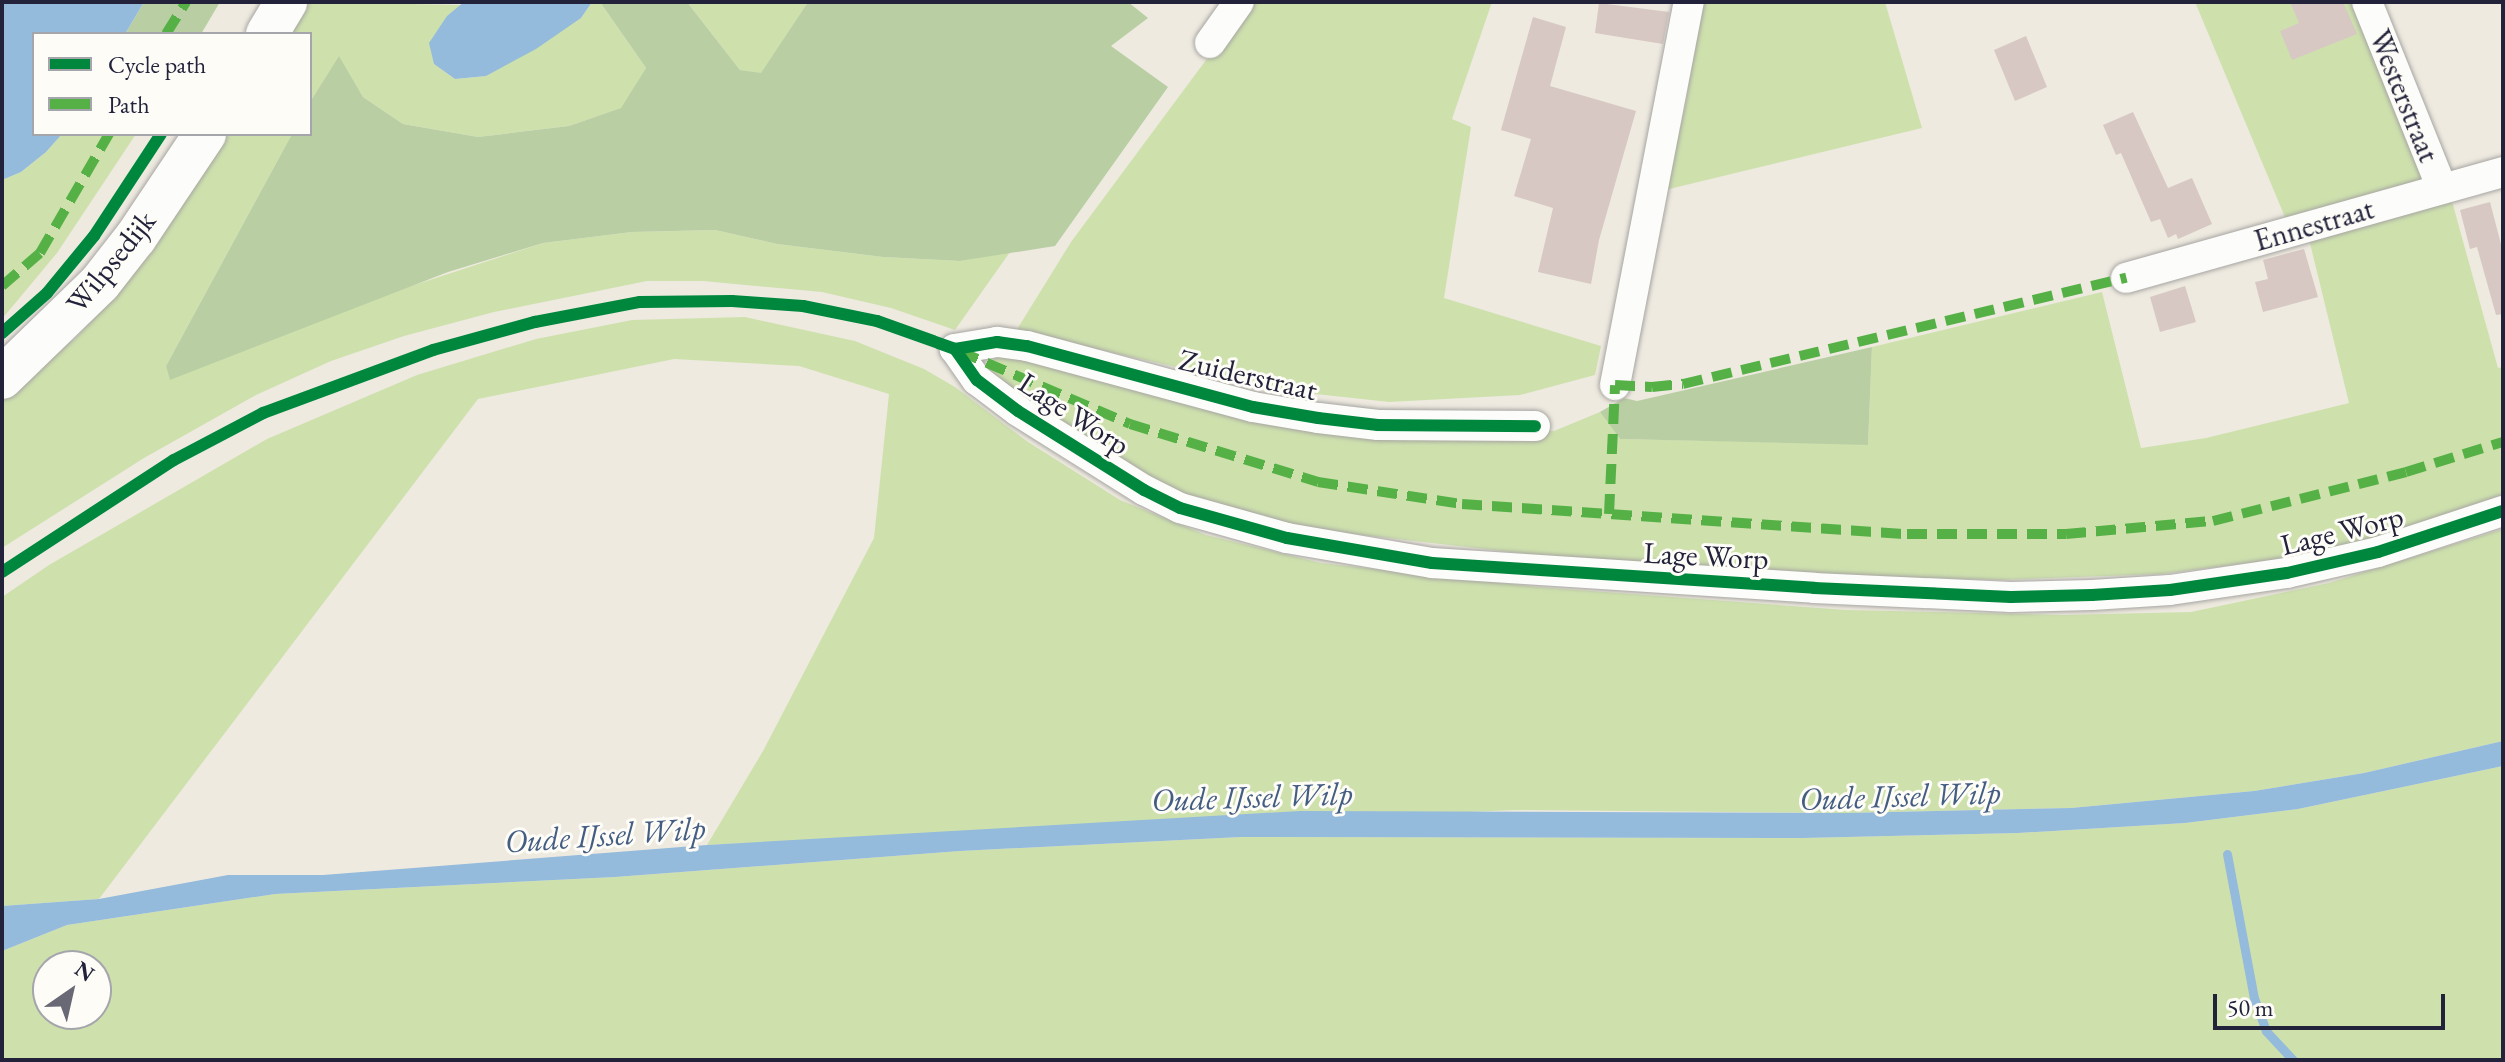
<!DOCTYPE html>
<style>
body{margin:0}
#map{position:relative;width:2505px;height:1062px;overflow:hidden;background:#eeeae0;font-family:"EB Garamond",serif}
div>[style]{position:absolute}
.green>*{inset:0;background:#cee1ad}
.forest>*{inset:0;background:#b9cfa3}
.water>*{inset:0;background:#94badc}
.stream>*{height:9px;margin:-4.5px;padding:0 4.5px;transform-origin:4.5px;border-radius:4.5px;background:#94badc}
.building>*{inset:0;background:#d7c8c3}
.roads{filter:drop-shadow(0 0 2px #a7a5a2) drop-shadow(0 0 2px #a7a5a2)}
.street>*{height:30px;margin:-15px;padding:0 15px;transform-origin:15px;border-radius:15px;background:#fcfcfa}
.secondary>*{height:42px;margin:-21px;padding:0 21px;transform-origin:21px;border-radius:21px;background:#fcfcfa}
.quiet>*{height:10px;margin-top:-5px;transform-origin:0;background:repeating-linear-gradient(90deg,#55b146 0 20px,transparent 0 30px)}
.cycleway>*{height:12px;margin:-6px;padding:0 6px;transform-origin:6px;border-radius:6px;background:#00873e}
span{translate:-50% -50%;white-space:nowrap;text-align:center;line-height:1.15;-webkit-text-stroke:6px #fdfcf7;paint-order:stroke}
.street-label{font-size:30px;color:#22223b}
.water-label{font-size:32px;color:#445d83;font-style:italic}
.frame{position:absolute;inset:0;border:4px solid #22223b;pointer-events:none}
.legend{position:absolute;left:32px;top:32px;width:280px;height:104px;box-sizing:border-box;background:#fdfcf7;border:2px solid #a5a5ac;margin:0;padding:10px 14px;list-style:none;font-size:24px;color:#22223b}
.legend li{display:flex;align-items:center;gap:16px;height:40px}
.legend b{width:40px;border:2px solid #a5a5ac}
.north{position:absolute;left:32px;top:950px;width:80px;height:80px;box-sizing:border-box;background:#fdfcf7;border:2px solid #a5a5ac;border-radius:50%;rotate:34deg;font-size:22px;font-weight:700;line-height:32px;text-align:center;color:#22223b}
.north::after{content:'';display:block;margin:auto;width:28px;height:36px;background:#696875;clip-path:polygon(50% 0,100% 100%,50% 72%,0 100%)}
.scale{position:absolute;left:2213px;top:994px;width:232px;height:36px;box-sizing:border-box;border:4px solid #22223b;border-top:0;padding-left:10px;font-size:24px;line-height:28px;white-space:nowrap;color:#22223b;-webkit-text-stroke:6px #fdfcf7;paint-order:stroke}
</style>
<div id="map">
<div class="green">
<div style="clip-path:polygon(308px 2px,462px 5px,447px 16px,434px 64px,455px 79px,486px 76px,581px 18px,592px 2px,600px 2px,646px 68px,622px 108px,569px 126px,478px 137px,403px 124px,363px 97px,339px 57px,310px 102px,310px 34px,287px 34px)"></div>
<div style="clip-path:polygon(687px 2px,808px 2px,761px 74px,740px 70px)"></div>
<div style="clip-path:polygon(1249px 2px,1492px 2px,1452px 119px,1471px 127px,1444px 298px,1601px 346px,1595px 375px,1520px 395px,1389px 402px,1279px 390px,1016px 331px,1071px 242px)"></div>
<div style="clip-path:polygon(1703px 2px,1885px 2px,1922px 128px,1665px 190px,1685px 107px)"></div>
<div style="clip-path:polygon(2195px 2px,2358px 2px,2425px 170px,2420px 180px,2287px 222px)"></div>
<div style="clip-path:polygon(62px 134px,136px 134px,57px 253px,2px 319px,2px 180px,21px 172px,46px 152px)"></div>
<div style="clip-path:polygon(223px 134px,292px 134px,166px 366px,543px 243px,632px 232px,715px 230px,777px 244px,883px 257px,960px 261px,1010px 252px,955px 330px,891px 308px,822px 292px,703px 281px,647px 281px,494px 312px,404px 336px,331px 361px,256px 395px,144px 458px,2px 548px,2px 394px,49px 354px,75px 339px,153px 251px)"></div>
<div style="clip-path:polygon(2450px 194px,2498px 368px,2503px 367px,2503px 497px,2400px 534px,2279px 559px,2161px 574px,2002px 580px,1780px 574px,1529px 554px,1292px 527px,1159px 490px,1001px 386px,990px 370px,995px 354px,1419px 435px,1554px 431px,1600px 412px,1620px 439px,1868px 444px,1872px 347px,2102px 292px,2141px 448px,2206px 438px,2349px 403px,2308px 235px)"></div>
<div style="clip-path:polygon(745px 317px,855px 341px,924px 369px,955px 387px,1028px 442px,1120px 500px,1206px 535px,1321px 563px,1538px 587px,1846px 610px,2063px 615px,2191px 612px,2329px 583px,2503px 529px,2503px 741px,2364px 773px,2254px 791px,2071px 808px,1847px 813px,1515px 810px,707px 845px,763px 751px,874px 538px,889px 394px,799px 366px,674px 359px,478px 399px,99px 899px,2px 906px,2px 597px,49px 565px,267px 439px,417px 375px,536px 339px,632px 320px)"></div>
<div style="clip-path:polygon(evenodd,2503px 766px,2503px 1060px,2px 1060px,2px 951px,67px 925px,275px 894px,615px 877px,960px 851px,1241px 837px,1803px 838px,2018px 833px,2185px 823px,2298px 809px,2503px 766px,48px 966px,96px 966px,96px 1014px,48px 1014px,48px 966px)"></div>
</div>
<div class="forest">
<div style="clip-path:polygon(144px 2px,220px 2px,201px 34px,125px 34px)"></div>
<div style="clip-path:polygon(600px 2px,687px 2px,740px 70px,761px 73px,808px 2px,1128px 2px,1148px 18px,1111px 46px,1168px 87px,1055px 246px,960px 261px,883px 257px,777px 244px,715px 230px,632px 232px,543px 243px,448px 272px,170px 380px,166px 366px,292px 134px,310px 134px,310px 102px,339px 56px,363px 97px,403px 124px,478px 137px,569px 126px,621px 108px,646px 68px)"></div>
<div style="clip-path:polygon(1872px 347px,1868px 445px,1620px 439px,1600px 412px,1624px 398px,1637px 401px)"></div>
</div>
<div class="water">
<div style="clip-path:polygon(2px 2px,144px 2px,125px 34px,34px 34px,34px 134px,62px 134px,46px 152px,21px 172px,2px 180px)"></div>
<div style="clip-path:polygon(464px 2px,592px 2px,581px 18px,536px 49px,486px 76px,455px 79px,434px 64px,429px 43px,447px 16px)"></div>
<div style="clip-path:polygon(2503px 741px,2503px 766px,2298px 809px,2185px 823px,2018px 833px,1803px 838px,1241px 837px,960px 851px,615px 877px,275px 894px,67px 925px,2px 951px,2px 906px,99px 899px,228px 875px,323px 875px,707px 845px,1300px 811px,1847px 813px,2071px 808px,2254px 791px,2364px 773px)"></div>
</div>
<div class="stream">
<div style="left:2227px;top:854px;width:147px;rotate:79.4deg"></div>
<div style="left:2254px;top:998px;width:35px;rotate:70deg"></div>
<div style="left:2266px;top:1031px;width:40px;rotate:47deg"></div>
</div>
<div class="building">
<div style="clip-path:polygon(2290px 2px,2343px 2px,2357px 34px,2292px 60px,2280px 31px,2299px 23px)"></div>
<div style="clip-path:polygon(1599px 3px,1669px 12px,1663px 44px,1595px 33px)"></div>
<div style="clip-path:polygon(1533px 17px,1566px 27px,1550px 86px,1636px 111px,1599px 240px,1591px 284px,1538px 272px,1553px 208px,1514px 196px,1531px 139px,1501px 130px)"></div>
<div style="clip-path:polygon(2026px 36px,2047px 87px,2015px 101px,1994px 50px)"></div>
<div style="clip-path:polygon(2133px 112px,2168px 188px,2192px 178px,2212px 224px,2178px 239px,2176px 234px,2168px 238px,2160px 219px,2151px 222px,2121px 153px,2116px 155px,2103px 125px)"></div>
<div style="clip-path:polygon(2490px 202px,2503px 252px,2503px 314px,2496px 315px,2477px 247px,2470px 249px,2460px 210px)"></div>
<div style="clip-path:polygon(2304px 249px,2318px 297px,2263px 312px,2255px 282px,2268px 279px,2263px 260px)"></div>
<div style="clip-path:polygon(2185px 286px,2196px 322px,2160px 332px,2150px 297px)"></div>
</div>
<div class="roads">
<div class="street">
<div style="left:2367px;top:2px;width:201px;rotate:68.1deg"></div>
<div style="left:1210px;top:43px;width:50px;rotate:-54.7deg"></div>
<div style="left:2126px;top:278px;width:392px;rotate:-15.7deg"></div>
<div style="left:1615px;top:385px;width:390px;rotate:-79.1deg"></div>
<div style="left:1535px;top:426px;width:157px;rotate:-179.6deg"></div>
<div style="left:1378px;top:425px;width:60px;rotate:-173.3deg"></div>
<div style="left:1318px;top:418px;width:66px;rotate:-170.4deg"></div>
<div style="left:1253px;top:407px;width:234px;rotate:-164.9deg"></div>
<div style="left:1027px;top:346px;width:30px;rotate:-172deg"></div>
<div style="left:997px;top:342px;width:43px;rotate:170.5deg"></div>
<div style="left:955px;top:349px;width:38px;rotate:55deg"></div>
<div style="left:977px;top:380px;width:51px;rotate:37.1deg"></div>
<div style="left:1018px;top:411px;width:149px;rotate:32.1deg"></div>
<div style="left:1144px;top:490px;width:40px;rotate:26.6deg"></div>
<div style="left:1180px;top:508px;width:111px;rotate:15.7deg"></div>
<div style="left:1287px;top:538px;width:147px;rotate:9.8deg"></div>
<div style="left:1432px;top:563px;width:383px;rotate:3.7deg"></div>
<div style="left:1814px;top:588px;width:197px;rotate:2.6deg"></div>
<div style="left:2011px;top:597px;width:81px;rotate:-1.4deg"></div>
<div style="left:2092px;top:595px;width:78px;rotate:-3.7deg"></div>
<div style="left:2170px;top:590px;width:118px;rotate:-8.3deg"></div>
<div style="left:2287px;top:573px;width:93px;rotate:-13deg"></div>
<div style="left:2378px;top:552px;width:132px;rotate:-18.2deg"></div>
</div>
<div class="secondary">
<div style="left:267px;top:34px;width:37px;rotate:-59deg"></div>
<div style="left:2px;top:378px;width:136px;rotate:-44.1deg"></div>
<div style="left:100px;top:283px;width:58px;rotate:-52deg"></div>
<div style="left:136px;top:237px;width:124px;rotate:-56.2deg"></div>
</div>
</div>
<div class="quiet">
<div style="left:166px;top:34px;width:38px;rotate:-58deg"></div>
<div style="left:2px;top:286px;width:50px;rotate:-41deg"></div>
<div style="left:40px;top:253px;width:138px;rotate:-59.9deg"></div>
<div style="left:959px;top:351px;width:186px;rotate:23.1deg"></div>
<div style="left:1130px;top:424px;width:197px;rotate:17.1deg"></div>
<div style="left:1318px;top:482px;width:146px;rotate:8.7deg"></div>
<div style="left:1462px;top:504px;width:446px;rotate:3.9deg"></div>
<div style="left:1907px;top:534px;width:159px"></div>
<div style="left:2066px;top:534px;width:148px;rotate:-5.1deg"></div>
<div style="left:2213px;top:521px;width:199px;rotate:-14.2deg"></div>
<div style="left:2406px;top:472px;width:102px;rotate:-17.2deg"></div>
<div style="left:1609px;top:514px;width:129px;rotate:-87.3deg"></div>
<div style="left:1615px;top:385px;width:37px;rotate:3deg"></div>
<div style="left:1652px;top:387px;width:31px;rotate:-6deg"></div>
<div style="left:1683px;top:384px;width:456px;rotate:-13.5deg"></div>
</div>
<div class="cycleway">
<div style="left:2px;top:333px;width:60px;rotate:-41.6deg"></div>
<div style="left:47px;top:293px;width:74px;rotate:-50.5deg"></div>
<div style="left:94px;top:236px;width:122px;rotate:-56.7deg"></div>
<div style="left:955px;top:349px;width:38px;rotate:55deg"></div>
<div style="left:977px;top:380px;width:51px;rotate:37.1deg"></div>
<div style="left:1018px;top:411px;width:149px;rotate:32.1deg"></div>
<div style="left:1144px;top:490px;width:40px;rotate:26.6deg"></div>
<div style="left:1180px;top:508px;width:111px;rotate:15.7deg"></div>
<div style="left:1287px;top:538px;width:147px;rotate:9.8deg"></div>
<div style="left:1432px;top:563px;width:383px;rotate:3.7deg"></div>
<div style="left:1814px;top:588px;width:197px;rotate:2.6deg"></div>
<div style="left:2011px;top:597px;width:81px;rotate:-1.4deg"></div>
<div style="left:2092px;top:595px;width:78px;rotate:-3.7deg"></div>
<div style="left:2170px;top:590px;width:118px;rotate:-8.3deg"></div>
<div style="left:2287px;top:573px;width:93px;rotate:-13deg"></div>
<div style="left:2378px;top:552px;width:132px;rotate:-18.2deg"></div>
<div style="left:2px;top:572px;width:205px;rotate:-33.1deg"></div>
<div style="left:174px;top:460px;width:101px;rotate:-27.8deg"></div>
<div style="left:263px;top:413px;width:181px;rotate:-20.3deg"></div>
<div style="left:433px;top:350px;width:106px;rotate:-15.4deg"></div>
<div style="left:535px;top:322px;width:107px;rotate:-10.8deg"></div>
<div style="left:640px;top:302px;width:92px;rotate:-0.6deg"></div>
<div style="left:732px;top:301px;width:71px;rotate:4deg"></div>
<div style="left:803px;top:306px;width:76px;rotate:11.5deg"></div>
<div style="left:877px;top:321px;width:83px;rotate:19.7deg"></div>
<div style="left:955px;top:349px;width:43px;rotate:-9.5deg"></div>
<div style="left:997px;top:342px;width:30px;rotate:8deg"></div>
<div style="left:1027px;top:346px;width:234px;rotate:15.1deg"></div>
<div style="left:1253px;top:407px;width:66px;rotate:9.6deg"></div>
<div style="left:1318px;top:418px;width:60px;rotate:6.7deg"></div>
<div style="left:1378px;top:425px;width:157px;rotate:0.4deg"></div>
</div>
<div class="street-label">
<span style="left:2404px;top:96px;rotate:68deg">Westerstraat</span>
<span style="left:2314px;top:225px;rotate:-16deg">Ennestraat</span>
<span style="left:111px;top:262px;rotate:-51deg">Wilpsedijk</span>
<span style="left:1248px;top:375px;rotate:13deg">Zuiderstraat</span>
<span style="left:1074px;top:414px;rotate:33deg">Lage Worp</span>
<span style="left:2342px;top:531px;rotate:-14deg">Lage Worp</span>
<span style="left:1706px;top:556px;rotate:3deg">Lage Worp</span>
</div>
<div class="water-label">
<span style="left:1900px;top:796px;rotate:-2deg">Oude IJssel Wilp</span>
<span style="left:1252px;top:797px;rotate:-2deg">Oude IJssel Wilp</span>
<span style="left:605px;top:835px;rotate:-4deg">Oude IJssel Wilp</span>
</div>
<div class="frame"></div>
<ul class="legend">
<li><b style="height:10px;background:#00873e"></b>Cycle path</li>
<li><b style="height:10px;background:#55b146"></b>Path</li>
</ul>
<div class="north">N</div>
<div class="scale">50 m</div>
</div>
